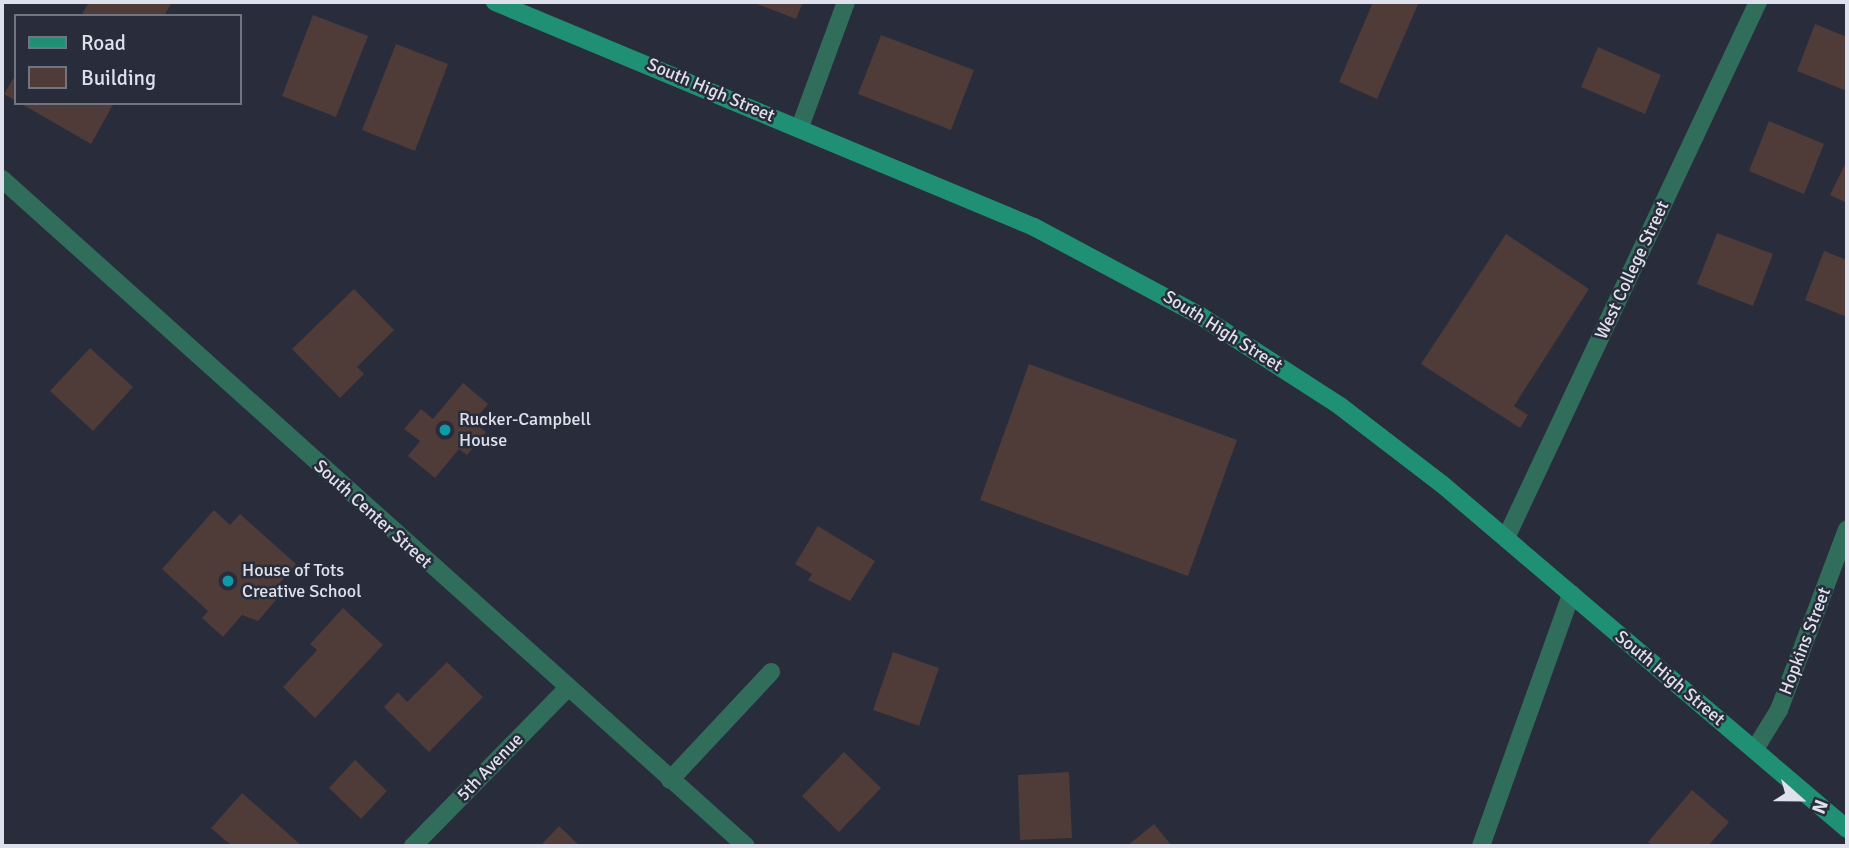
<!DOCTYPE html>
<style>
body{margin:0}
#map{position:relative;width:1849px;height:848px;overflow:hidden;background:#282c3b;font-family:Signika,sans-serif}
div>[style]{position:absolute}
.building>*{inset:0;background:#4f3b38}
.street>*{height:18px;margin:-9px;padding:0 9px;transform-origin:9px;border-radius:9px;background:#306d5a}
.secondary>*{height:18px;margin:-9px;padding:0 9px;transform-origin:9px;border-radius:9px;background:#1f9073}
.dots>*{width:19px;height:19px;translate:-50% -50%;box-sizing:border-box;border:4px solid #282c3b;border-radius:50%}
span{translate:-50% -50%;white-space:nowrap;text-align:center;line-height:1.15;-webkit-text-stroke:5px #282c3b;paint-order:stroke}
.street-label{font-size:18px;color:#dee1eb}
.poi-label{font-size:18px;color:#dee1eb}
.left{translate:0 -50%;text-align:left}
.frame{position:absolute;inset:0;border:4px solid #dee1eb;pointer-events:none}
.legend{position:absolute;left:14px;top:14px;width:228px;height:91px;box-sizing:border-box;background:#282c3b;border:2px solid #717481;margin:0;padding:9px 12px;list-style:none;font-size:21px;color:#dee1eb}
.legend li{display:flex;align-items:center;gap:14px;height:35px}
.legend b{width:35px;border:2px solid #717481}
.north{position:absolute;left:1765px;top:764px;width:70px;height:70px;-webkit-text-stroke:5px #282c3b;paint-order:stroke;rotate:111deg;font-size:19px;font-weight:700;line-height:28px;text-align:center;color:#dee1eb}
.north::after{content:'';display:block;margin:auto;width:24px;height:32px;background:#dee1eb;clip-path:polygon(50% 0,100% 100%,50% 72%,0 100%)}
</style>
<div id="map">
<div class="building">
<div style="clip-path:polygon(89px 2px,172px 2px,164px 16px,81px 16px)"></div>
<div style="clip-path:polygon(752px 2px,803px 2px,796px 19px)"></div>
<div style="clip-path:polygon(1373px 2px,1419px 2px,1377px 99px,1339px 82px)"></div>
<div style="clip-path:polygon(313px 15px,368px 36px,336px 117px,282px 96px)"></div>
<div style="clip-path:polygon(1815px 24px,1847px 37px,1847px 91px,1797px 71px)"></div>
<div style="clip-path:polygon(881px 35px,974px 70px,951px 130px,858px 94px)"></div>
<div style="clip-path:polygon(396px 44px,448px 64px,415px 151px,362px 130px)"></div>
<div style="clip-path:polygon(1598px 47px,1661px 75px,1645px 114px,1581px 87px)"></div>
<div style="clip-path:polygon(16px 74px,16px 101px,4px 94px)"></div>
<div style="clip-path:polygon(20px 103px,114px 103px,91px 144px)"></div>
<div style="clip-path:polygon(1769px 121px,1824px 144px,1804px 194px,1749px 171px)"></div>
<div style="clip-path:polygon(1847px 160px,1847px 203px,1830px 195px)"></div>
<div style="clip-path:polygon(1717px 233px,1773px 254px,1753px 306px,1697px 284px)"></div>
<div style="clip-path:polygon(1506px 234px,1589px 289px,1514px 406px,1528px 415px,1520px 428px,1421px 364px)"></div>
<div style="clip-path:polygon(1824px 251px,1847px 260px,1847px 317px,1805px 300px)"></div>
<div style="clip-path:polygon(354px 289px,394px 330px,357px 367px,364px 374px,340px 398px,292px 349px)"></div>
<div style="clip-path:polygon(90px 348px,133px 387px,93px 431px,50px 391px)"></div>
<div style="clip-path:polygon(1029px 364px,1237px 440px,1188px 576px,980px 500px)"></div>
<div style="clip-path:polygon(463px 383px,488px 404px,473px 422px,486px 432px,467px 455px,459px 449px,435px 478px,408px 456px,420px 441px,404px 429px,421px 409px,433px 419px)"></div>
<div style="clip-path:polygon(214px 510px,230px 525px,240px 514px,296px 564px,270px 594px,276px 600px,258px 621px,242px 615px,223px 637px,202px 618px,208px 611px,162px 569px)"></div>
<div style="clip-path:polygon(818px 526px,875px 561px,850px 601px,808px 580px,812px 574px,795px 564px)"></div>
<div style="clip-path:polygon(343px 608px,383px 645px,315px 718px,283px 687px,317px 650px,310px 644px)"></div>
<div style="clip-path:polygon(893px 652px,939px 668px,919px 726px,873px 710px)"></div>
<div style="clip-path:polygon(447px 662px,483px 697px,429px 752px,384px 707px,398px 692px,407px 702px)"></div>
<div style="clip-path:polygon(844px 752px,881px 788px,839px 832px,802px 796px)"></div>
<div style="clip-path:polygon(355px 760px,387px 791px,361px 819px,329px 788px)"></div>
<div style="clip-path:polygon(1069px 772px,1072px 838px,1020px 840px,1018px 775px)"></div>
<div style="clip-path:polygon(1692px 790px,1729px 822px,1708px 846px,1653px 846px,1648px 842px)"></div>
<div style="clip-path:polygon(242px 793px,302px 846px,232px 846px,211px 828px)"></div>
<div style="clip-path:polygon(1154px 824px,1172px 846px,1127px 846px)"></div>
<div style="clip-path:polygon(559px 826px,580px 846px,540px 846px)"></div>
</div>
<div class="street">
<div style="left:800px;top:127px;width:133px;rotate:-69.8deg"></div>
<div style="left:2px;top:179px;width:999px;rotate:41.88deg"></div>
<div style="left:1506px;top:538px;width:592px;rotate:-64.82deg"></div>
<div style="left:1755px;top:749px;width:46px;rotate:-58.4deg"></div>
<div style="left:1779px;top:710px;width:193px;rotate:-69.4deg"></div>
<div style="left:670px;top:780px;width:148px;rotate:-46.9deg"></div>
<div style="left:413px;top:846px;width:220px;rotate:-45.6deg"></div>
<div style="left:1481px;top:846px;width:268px;rotate:-70.3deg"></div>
</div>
<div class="secondary">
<div style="left:495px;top:2px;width:584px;rotate:22.66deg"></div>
<div style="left:1034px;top:227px;width:187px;rotate:28.1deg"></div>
<div style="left:1199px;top:315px;width:168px;rotate:32.8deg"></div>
<div style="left:1340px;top:406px;width:130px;rotate:37.5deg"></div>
<div style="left:1443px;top:485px;width:531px;rotate:40.41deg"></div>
</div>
<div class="dots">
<div style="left:445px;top:430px;background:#0f9aa8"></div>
<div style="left:228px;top:581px;background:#0f9aa8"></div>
</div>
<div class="street-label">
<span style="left:711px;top:90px;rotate:23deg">South High Street</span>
<span style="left:1632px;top:270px;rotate:-65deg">West College Street</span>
<span style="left:1223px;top:331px;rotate:32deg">South High Street</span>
<span style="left:373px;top:514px;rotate:42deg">South Center Street</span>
<span style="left:1805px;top:641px;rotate:-69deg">Hopkins Street</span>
<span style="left:1670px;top:678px;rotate:40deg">South High Street</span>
<span style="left:490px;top:767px;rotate:-46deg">5th Avenue</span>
</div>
<div class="poi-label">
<span class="left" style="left:459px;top:430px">Rucker-Campbell<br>House</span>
<span class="left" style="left:242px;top:581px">House of Tots<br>Creative School</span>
</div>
<div class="frame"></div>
<ul class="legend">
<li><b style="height:9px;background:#1f9073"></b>Road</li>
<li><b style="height:19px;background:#4f3b38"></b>Building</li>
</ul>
<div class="north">N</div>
</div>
